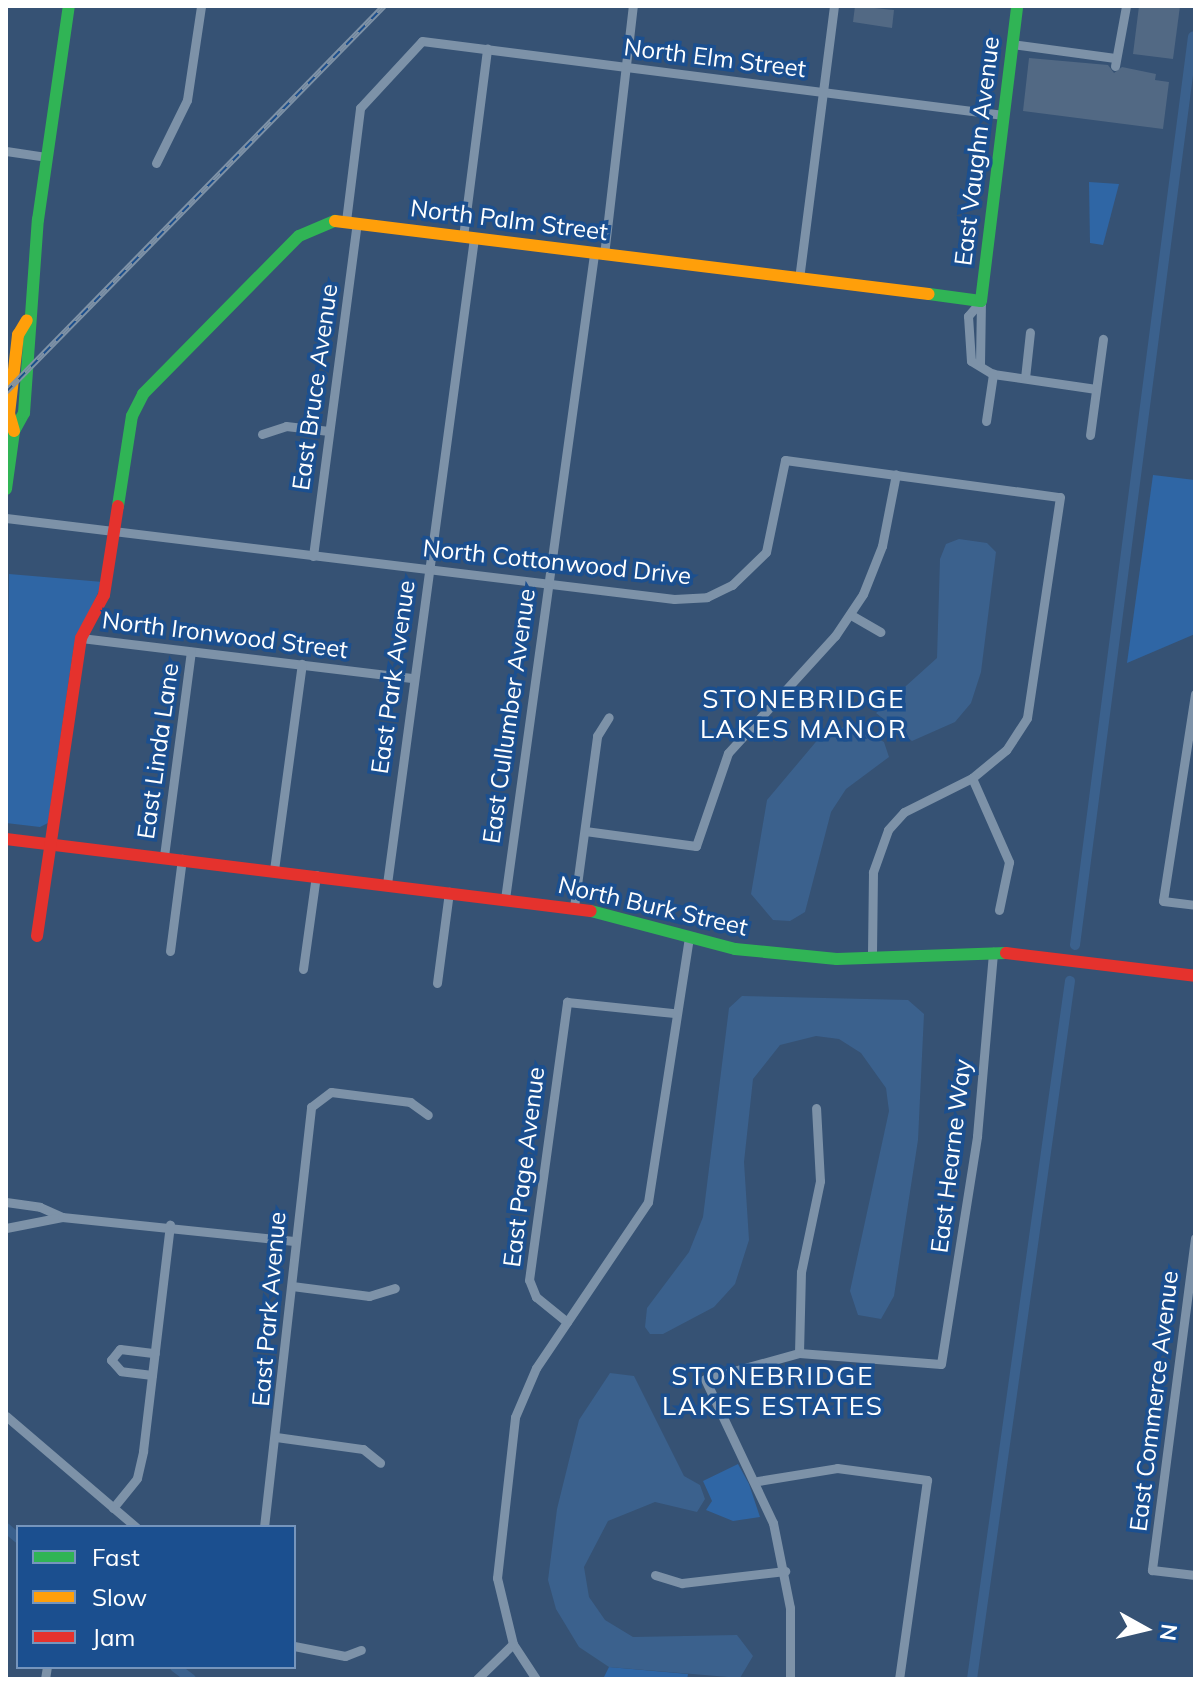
<!DOCTYPE html>
<style>
body{margin:0}
#map{position:relative;width:1201px;height:1685px;overflow:hidden;background:#365274;font-family:Mulish,sans-serif}
div>[style]{position:absolute}
.green>*{inset:0;background:#2f66a5}
.water>*{inset:0;background:#3b618d}
.canal>*{height:10px;margin:-5px;padding:0 5px;transform-origin:5px;border-radius:5px;background:#3b618d}
.building>*{inset:0;background:#526984}
.street>*{height:9px;margin:-4.5px;padding:0 4.5px;transform-origin:4.5px;border-radius:4.5px;background:#7d92a8}
.fast>*{height:12px;margin:-6px;padding:0 6px;transform-origin:6px;border-radius:6px;background:#30b455}
.slow>*{height:12px;margin:-6px;padding:0 6px;transform-origin:6px;border-radius:6px;background:#ff9f0a}
.jam>*{height:12px;margin:-6px;padding:0 6px;transform-origin:6px;border-radius:6px;background:#e5322d}
.rail>*{height:6px;margin-top:-3px;transform-origin:0;background:repeating-linear-gradient(90deg,#1b4f8f 0 9px,#7e92a7 0 18px);box-sizing:border-box;border-block:2px solid #7e92a7}
span{translate:-50% -50%;white-space:nowrap;text-align:center;line-height:1.15;-webkit-text-stroke:7px #1b4f8f;paint-order:stroke}
.street-label{font-size:24px;color:#fff}
.neighbourhood-label{font-size:26px;color:#fff;letter-spacing:2px}
.frame{position:absolute;inset:0;border:8px solid #fff;pointer-events:none}
.legend{position:absolute;left:16px;top:1525px;width:280px;height:144px;box-sizing:border-box;background:#1b4f8f;border:2px solid #7695bc;margin:0;padding:10px 14px;list-style:none;font-size:24px;color:#fff}
.legend li{display:flex;align-items:center;gap:16px;height:40px}
.legend b{width:40px;border:2px solid #7695bc}
.north{position:absolute;left:1105px;top:1589px;width:80px;height:80px;-webkit-text-stroke:6px #1b4f8f;paint-order:stroke;rotate:98deg;font-size:22px;font-weight:700;line-height:32px;text-align:center;color:#fff}
.north::after{content:'';display:block;margin:auto;width:28px;height:36px;background:#fff;clip-path:polygon(50% 0,100% 100%,50% 72%,0 100%)}
</style>
<div id="map">
<div class="green">
<div style="clip-path:polygon(1089px 182px,1119px 184px,1103px 245px,1090px 243px)"></div>
<div style="clip-path:polygon(1153px 475px,1195px 480px,1195px 634px,1127px 663px)"></div>
<div style="clip-path:polygon(9px 574px,103px 582px,74px 645px,48px 823px,40px 827px,6px 823px)"></div>
<div style="clip-path:polygon(738px 1464px,749px 1484px,760px 1517px,733px 1521px,706px 1510px,712px 1501px,703px 1481px)"></div>
<div style="clip-path:polygon(609px 1667px,688px 1674px,687px 1679px,603px 1679px)"></div>
</div>
<div class="water">
<div style="clip-path:polygon(959px 539px,987px 543px,996px 552px,981px 672px,971px 703px,955px 722px,912px 741px,876px 713px,937px 658px,940px 559px,946px 544px)"></div>
<div style="clip-path:polygon(851px 724px,884px 742px,889px 757px,846px 789px,831px 812px,805px 912px,790px 921px,773px 920px,751px 894px,767px 800px,820px 737px)"></div>
<div style="clip-path:polygon(742px 996px,908px 1000px,924px 1014px,918px 1140px,894px 1296px,881px 1319px,858px 1315px,850px 1291px,889px 1111px,886px 1088px,861px 1053px,839px 1039px,816px 1036px,780px 1045px,753px 1079px,744px 1162px,749px 1240px,735px 1284px,714px 1307px,663px 1334px,650px 1334px,645px 1327px,647px 1308px,689px 1252px,703px 1217px,729px 1008px)"></div>
<div style="clip-path:polygon(610px 1373px,634px 1376px,684px 1476px,700px 1485px,705px 1499px,697px 1512px,655px 1502px,608px 1521px,584px 1567px,589px 1597px,605px 1620px,633px 1637px,737px 1635px,753px 1656px,740px 1678px,609px 1667px,579px 1647px,556px 1609px,548px 1580px,557px 1509px,579px 1420px)"></div>
</div>
<div class="canal">
<div style="left:1075px;top:945px;width:916px;rotate:-82.6deg"></div>
<div style="left:6px;top:1528px;width:16px;rotate:40deg"></div>
<div style="left:175px;top:1667px;width:20px;rotate:37deg"></div>
<div style="left:972px;top:1679px;width:705px;rotate:-82.01deg"></div>
</div>
<div class="building">
<div style="clip-path:polygon(855px 6px,894px 10px,892px 28px,853px 22px)"></div>
<div style="clip-path:polygon(1139px 6px,1180px 6px,1173px 59px,1133px 54px)"></div>
<div style="clip-path:polygon(1029px 58px,1108px 65px,1114px 73px,1122px 67px,1156px 74px,1155px 80px,1169px 82px,1163px 129px,1023px 111px)"></div>
</div>
<div class="street">
<div style="left:1012px;top:44px;width:104px;rotate:7.7deg"></div>
<div style="left:1115px;top:66px;width:61px;rotate:-79.6deg"></div>
<div style="left:6px;top:151px;width:40px;rotate:8.5deg"></div>
<div style="left:156px;top:163px;width:70px;rotate:-63.8deg"></div>
<div style="left:187px;top:100px;width:95px;rotate:-81.5deg"></div>
<div style="left:346px;top:221px;width:114px;rotate:-82.9deg"></div>
<div style="left:360px;top:108px;width:91px;rotate:-47.2deg"></div>
<div style="left:422px;top:41px;width:586px;rotate:7.26deg"></div>
<div style="left:463px;top:237px;width:190px;rotate:-82.7deg"></div>
<div style="left:604px;top:255px;width:251px;rotate:-83.4deg"></div>
<div style="left:799px;top:279px;width:275px;rotate:-82.7deg"></div>
<div style="left:980px;top:364px;width:63px;rotate:-89.1deg"></div>
<div style="left:981px;top:301px;width:20px;rotate:131deg"></div>
<div style="left:968px;top:316px;width:45px;rotate:86.2deg"></div>
<div style="left:971px;top:361px;width:26px;rotate:31deg"></div>
<div style="left:993px;top:374px;width:104px;rotate:8.3deg"></div>
<div style="left:1025px;top:378px;width:46px;rotate:-83.8deg"></div>
<div style="left:986px;top:421px;width:48px;rotate:-81.5deg"></div>
<div style="left:262px;top:434px;width:25px;rotate:-18deg"></div>
<div style="left:286px;top:426px;width:43px;rotate:6.6deg"></div>
<div style="left:1090px;top:435px;width:97px;rotate:-82.3deg"></div>
<div style="left:6px;top:518px;width:673px;rotate:6.91deg"></div>
<div style="left:674px;top:599px;width:33px;rotate:-3deg"></div>
<div style="left:707px;top:597px;width:28px;rotate:-26deg"></div>
<div style="left:732px;top:585px;width:47px;rotate:-44.1deg"></div>
<div style="left:766px;top:552px;width:94px;rotate:-78.3deg"></div>
<div style="left:785px;top:460px;width:277px;rotate:7.7deg"></div>
<div style="left:1060px;top:497px;width:223px;rotate:98.5deg"></div>
<div style="left:1027px;top:718px;width:38px;rotate:123deg"></div>
<div style="left:1006px;top:750px;width:44px;rotate:140.5deg"></div>
<div style="left:972px;top:778px;width:76px;rotate:153.4deg"></div>
<div style="left:904px;top:812px;width:24px;rotate:132deg"></div>
<div style="left:888px;top:830px;width:45px;rotate:109.7deg"></div>
<div style="left:873px;top:872px;width:86px;rotate:90.7deg"></div>
<div style="left:313px;top:556px;width:336px;rotate:-82.5deg"></div>
<div style="left:851px;top:615px;width:34px;rotate:30deg"></div>
<div style="left:81px;top:638px;width:333px;rotate:6.9deg"></div>
<div style="left:1195px;top:694px;width:209px;rotate:98.8deg"></div>
<div style="left:1163px;top:901px;width:32px;rotate:7deg"></div>
<div style="left:972px;top:778px;width:92px;rotate:66.2deg"></div>
<div style="left:1009px;top:862px;width:49px;rotate:101.8deg"></div>
<div style="left:585px;top:831px;width:112px;rotate:7.7deg"></div>
<div style="left:696px;top:846px;width:98px;rotate:-71deg"></div>
<div style="left:728px;top:753px;width:159px;rotate:-47.6deg"></div>
<div style="left:835px;top:636px;width:50px;rotate:-56.3deg"></div>
<div style="left:863px;top:594px;width:52px;rotate:-68.4deg"></div>
<div style="left:882px;top:546px;width:73px;rotate:-79deg"></div>
<div style="left:164px;top:856px;width:206px;rotate:-82.5deg"></div>
<div style="left:274px;top:870px;width:208px;rotate:-82.3deg"></div>
<div style="left:387px;top:884px;width:652px;rotate:-82.33deg"></div>
<div style="left:505px;top:899px;width:651px;rotate:-82.14deg"></div>
<div style="left:574px;top:907px;width:173px;rotate:-82.3deg"></div>
<div style="left:597px;top:736px;width:22px;rotate:-58deg"></div>
<div style="left:170px;top:951px;width:93px;rotate:-82.6deg"></div>
<div style="left:303px;top:969px;width:95px;rotate:-82.1deg"></div>
<div style="left:437px;top:983px;width:92px;rotate:-82.5deg"></div>
<div style="left:6px;top:1202px;width:34px;rotate:8deg"></div>
<div style="left:40px;top:1207px;width:24px;rotate:24deg"></div>
<div style="left:62px;top:1217px;width:57px;rotate:168.9deg"></div>
<div style="left:62px;top:1217px;width:233px;rotate:5.9deg"></div>
<div style="left:1195px;top:1238px;width:335px;rotate:97.4deg"></div>
<div style="left:1152px;top:1570px;width:43px;rotate:6.6deg"></div>
<div style="left:292px;top:1286px;width:78px;rotate:7.4deg"></div>
<div style="left:369px;top:1296px;width:27px;rotate:-17deg"></div>
<div style="left:567px;top:1322px;width:40px;rotate:-141deg"></div>
<div style="left:536px;top:1297px;width:18px;rotate:-112deg"></div>
<div style="left:529px;top:1280px;width:281px;rotate:-82.2deg"></div>
<div style="left:567px;top:1002px;width:108px;rotate:5.9deg"></div>
<div style="left:799px;top:1353px;width:81px;rotate:-88.6deg"></div>
<div style="left:801px;top:1272px;width:93px;rotate:-78.2deg"></div>
<div style="left:820px;top:1181px;width:73px;rotate:-93.1deg"></div>
<div style="left:152px;top:1375px;width:31px;rotate:-173deg"></div>
<div style="left:121px;top:1371px;width:15px;rotate:-132deg"></div>
<div style="left:111px;top:1360px;width:14px;rotate:-51deg"></div>
<div style="left:120px;top:1349px;width:35px;rotate:7deg"></div>
<div style="left:6px;top:1416px;width:171px;rotate:40.5deg"></div>
<div style="left:276px;top:1437px;width:88px;rotate:7.9deg"></div>
<div style="left:363px;top:1449px;width:22px;rotate:39deg"></div>
<div style="left:758px;top:1481px;width:80px;rotate:-9.3deg"></div>
<div style="left:837px;top:1468px;width:91px;rotate:7.6deg"></div>
<div style="left:927px;top:1480px;width:201px;rotate:98deg"></div>
<div style="left:113px;top:1508px;width:38px;rotate:-51deg"></div>
<div style="left:137px;top:1478px;width:28px;rotate:-77deg"></div>
<div style="left:143px;top:1451px;width:228px;rotate:-83.2deg"></div>
<div style="left:264px;top:1527px;width:423px;rotate:-83.6deg"></div>
<div style="left:311px;top:1107px;width:25px;rotate:-37deg"></div>
<div style="left:331px;top:1092px;width:80px;rotate:7.2deg"></div>
<div style="left:410px;top:1102px;width:22px;rotate:36deg"></div>
<div style="left:655px;top:1575px;width:28px;rotate:17deg"></div>
<div style="left:682px;top:1583px;width:104px;rotate:-6.6deg"></div>
<div style="left:294px;top:1646px;width:52px;rotate:11.1deg"></div>
<div style="left:345px;top:1656px;width:17px;rotate:-21deg"></div>
<div style="left:45px;top:1679px;width:12px;rotate:-81deg"></div>
<div style="left:477px;top:1679px;width:50px;rotate:-44.2deg"></div>
<div style="left:536px;top:1679px;width:42px;rotate:-123.3deg"></div>
<div style="left:513px;top:1644px;width:68px;rotate:-103.6deg"></div>
<div style="left:497px;top:1578px;width:162px;rotate:-83.6deg"></div>
<div style="left:515px;top:1417px;width:53px;rotate:-66.8deg"></div>
<div style="left:536px;top:1368px;width:200px;rotate:-56deg"></div>
<div style="left:648px;top:1202px;width:267px;rotate:-81.2deg"></div>
<div style="left:790px;top:1679px;width:71px;rotate:-90deg"></div>
<div style="left:790px;top:1608px;width:87px;rotate:-101.3deg"></div>
<div style="left:773px;top:1523px;width:159px;rotate:-115.3deg"></div>
<div style="left:705px;top:1379px;width:98px;rotate:-15.5deg"></div>
<div style="left:799px;top:1353px;width:142px;rotate:4.4deg"></div>
<div style="left:941px;top:1364px;width:231px;rotate:-81deg"></div>
<div style="left:977px;top:1136px;width:185px;rotate:-85deg"></div>
</div>
<div class="fast">
<div style="left:929px;top:294px;width:52px;rotate:7.7deg"></div>
<div style="left:981px;top:301px;width:297px;rotate:-83deg"></div>
<div style="left:6px;top:489px;width:59px;rotate:-82.1deg"></div>
<div style="left:14px;top:431px;width:21px;rotate:-61deg"></div>
<div style="left:24px;top:413px;width:194px;rotate:-85.9deg"></div>
<div style="left:38px;top:220px;width:216px;rotate:-81.8deg"></div>
<div style="left:118px;top:506px;width:91px;rotate:-81.2deg"></div>
<div style="left:132px;top:416px;width:25px;rotate:-63deg"></div>
<div style="left:143px;top:394px;width:222px;rotate:-45.4deg"></div>
<div style="left:299px;top:236px;width:39px;rotate:-23deg"></div>
<div style="left:591px;top:911px;width:149px;rotate:14.8deg"></div>
<div style="left:735px;top:949px;width:102px;rotate:5.6deg"></div>
<div style="left:837px;top:959px;width:169px;rotate:-2deg"></div>
</div>
<div class="slow">
<div style="left:335px;top:221px;width:598px;rotate:7.01deg"></div>
<div style="left:14px;top:431px;width:18px;rotate:-106deg"></div>
<div style="left:9px;top:414px;width:80px;rotate:-83.5deg"></div>
<div style="left:18px;top:335px;width:17px;rotate:-59deg"></div>
</div>
<div class="jam">
<div style="left:6px;top:839px;width:589px;rotate:7.02deg"></div>
<div style="left:37px;top:936px;width:301px;rotate:-81.6deg"></div>
<div style="left:81px;top:638px;width:49px;rotate:-61.9deg"></div>
<div style="left:104px;top:595px;width:90px;rotate:-81.1deg"></div>
<div style="left:1006px;top:953px;width:190px;rotate:6.9deg"></div>
</div>
<div class="rail">
<div style="left:6px;top:392px;width:540px;rotate:-45.6deg"></div>
</div>
<div class="street-label">
<span style="left:715px;top:58px;rotate:7deg">North Elm Street</span>
<span style="left:977px;top:151px;rotate:-83deg">East Vaughn Avenue</span>
<span style="left:509px;top:220px;rotate:7deg">North Palm Street</span>
<span style="left:315px;top:387px;rotate:-82deg">East Bruce Avenue</span>
<span style="left:557px;top:562px;rotate:6deg">North Cottonwood Drive</span>
<span style="left:225px;top:635px;rotate:7deg">North Ironwood Street</span>
<span style="left:393px;top:677px;rotate:-82deg">East Park Avenue</span>
<span style="left:509px;top:716px;rotate:-82deg">East Cullumber Avenue</span>
<span style="left:158px;top:751px;rotate:-82deg">East Linda Lane</span>
<span style="left:653px;top:906px;rotate:13deg">North Burk Street</span>
<span style="left:951px;top:1156px;rotate:-83deg">East Hearne Way</span>
<span style="left:524px;top:1167px;rotate:-83deg">East Page Avenue</span>
<span style="left:269px;top:1309px;rotate:-85deg">East Park Avenue</span>
<span style="left:1154px;top:1401px;rotate:-83deg">East Commerce Avenue</span>
</div>
<div class="neighbourhood-label">
<span style="left:804px;top:714px">STONEBRIDGE<br>LAKES MANOR</span>
<span style="left:773px;top:1391px">STONEBRIDGE<br>LAKES ESTATES</span>
</div>
<div class="frame"></div>
<ul class="legend">
<li><b style="height:10px;background:#30b455"></b>Fast</li>
<li><b style="height:10px;background:#ff9f0a"></b>Slow</li>
<li><b style="height:10px;background:#e5322d"></b>Jam</li>
</ul>
<div class="north">N</div>
</div>
